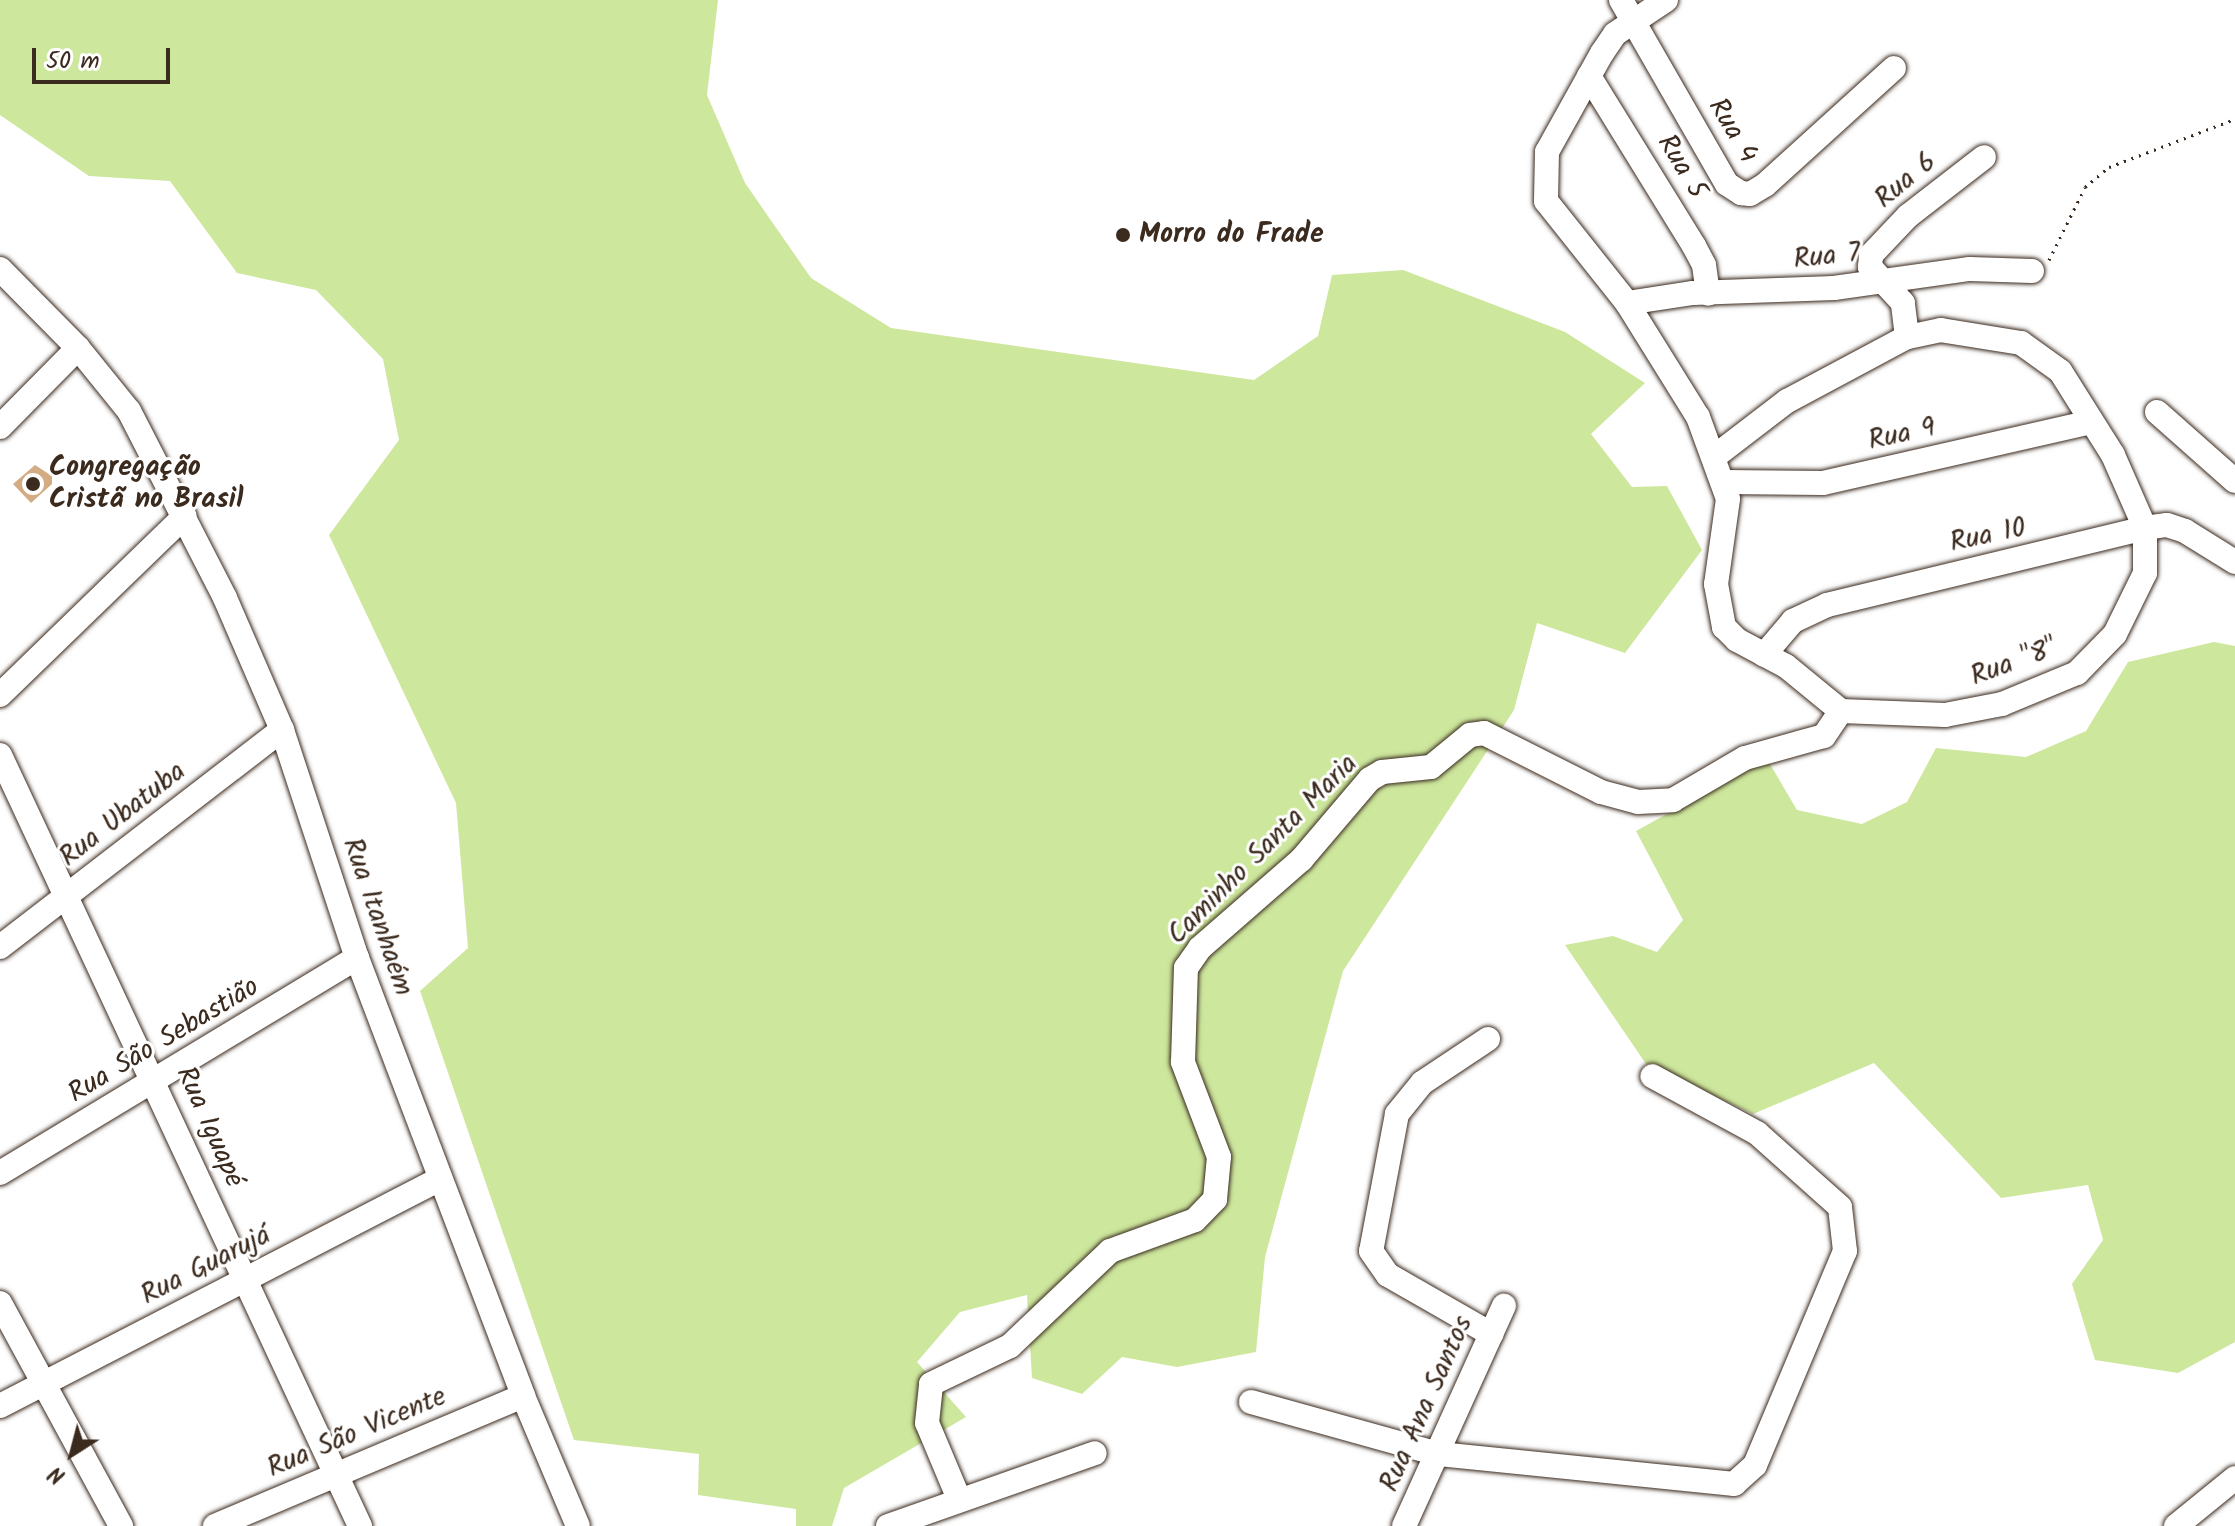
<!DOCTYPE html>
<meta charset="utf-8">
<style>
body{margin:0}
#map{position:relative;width:2235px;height:1526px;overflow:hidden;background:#fff;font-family:Kalam,sans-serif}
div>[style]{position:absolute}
.green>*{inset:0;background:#cde79d}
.building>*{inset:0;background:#d3ac84}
.path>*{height:3px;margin-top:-1.5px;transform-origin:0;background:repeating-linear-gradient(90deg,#3b2a1e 0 2px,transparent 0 8px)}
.roads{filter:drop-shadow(0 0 2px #3b2a1e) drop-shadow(0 0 2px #3b2a1e)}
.minor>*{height:24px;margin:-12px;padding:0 12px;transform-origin:12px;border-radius:12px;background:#fff}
.dots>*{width:22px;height:22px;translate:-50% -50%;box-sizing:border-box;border:4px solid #fff;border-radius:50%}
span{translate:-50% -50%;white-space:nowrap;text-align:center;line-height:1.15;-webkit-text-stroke:6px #fff;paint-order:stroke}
.street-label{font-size:28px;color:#3b2a1e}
.poi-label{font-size:28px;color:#3b2a1e;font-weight:700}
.left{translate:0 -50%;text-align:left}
.north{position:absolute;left:32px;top:1414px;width:80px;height:80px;-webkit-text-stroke:6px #fff;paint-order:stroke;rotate:216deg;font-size:22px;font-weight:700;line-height:32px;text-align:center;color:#3b2a1e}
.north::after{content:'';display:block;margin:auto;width:28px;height:36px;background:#3b2a1e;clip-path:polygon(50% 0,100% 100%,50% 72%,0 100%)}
.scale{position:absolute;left:32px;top:48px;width:138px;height:36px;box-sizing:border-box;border:4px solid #3b2a1e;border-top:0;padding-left:10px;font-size:24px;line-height:28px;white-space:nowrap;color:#3b2a1e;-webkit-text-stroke:6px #fff;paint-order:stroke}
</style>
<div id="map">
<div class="green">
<div style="clip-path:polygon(0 0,718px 0,707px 95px,745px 183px,811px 278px,891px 328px,1254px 380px,1318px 336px,1332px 275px,1403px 270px,1565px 332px,1645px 383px,1591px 434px,1632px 487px,1667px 486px,1702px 550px,1625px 653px,1537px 623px,1514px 710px,1343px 971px,1265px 1257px,1256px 1352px,1177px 1367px,1122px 1357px,1082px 1394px,1032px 1378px,1027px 1295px,960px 1312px,917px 1362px,966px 1417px,844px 1488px,832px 1526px,796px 1526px,796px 1509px,698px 1495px,699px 1454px,574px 1440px,420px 991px,468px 948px,456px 803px,329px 535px,399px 440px,383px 359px,316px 290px,237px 273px,170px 181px,89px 176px,0 115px)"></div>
<div style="clip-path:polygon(2214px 642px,2235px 646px,2235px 1342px,2178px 1373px,2095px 1360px,2072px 1284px,2103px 1240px,2088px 1185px,2001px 1198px,1874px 1063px,1753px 1114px,1646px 1064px,1565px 945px,1613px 936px,1657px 952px,1683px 920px,1636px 831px,1767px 759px,1797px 810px,1862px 824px,1907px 802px,1936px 748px,2026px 757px,2086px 731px,2128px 662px)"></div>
</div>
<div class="building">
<div style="clip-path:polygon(35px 465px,52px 476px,52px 484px,31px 503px,13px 484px)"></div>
</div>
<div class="path">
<div style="left:2049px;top:260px;width:81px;rotate:-63.7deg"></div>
<div style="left:2085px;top:187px;width:31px;rotate:-40deg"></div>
<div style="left:2109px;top:167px;width:135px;rotate:-20.9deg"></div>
</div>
<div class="roads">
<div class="minor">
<div style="left:1621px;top:0;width:212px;rotate:60.1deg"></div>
<div style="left:1727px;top:184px;width:17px;rotate:33deg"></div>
<div style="left:1741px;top:193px;width:9px;rotate:6deg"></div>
<div style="left:1750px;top:194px;width:17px;rotate:-31deg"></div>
<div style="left:1765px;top:185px;width:174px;rotate:-42.2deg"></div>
<div style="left:1666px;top:0;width:61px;rotate:146.3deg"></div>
<div style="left:1615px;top:34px;width:23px;rotate:124deg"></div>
<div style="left:1602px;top:53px;width:113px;rotate:119.1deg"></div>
<div style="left:1547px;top:152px;width:49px;rotate:91.2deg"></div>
<div style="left:1546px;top:201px;width:130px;rotate:51.5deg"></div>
<div style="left:1627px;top:303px;width:134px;rotate:58.1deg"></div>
<div style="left:1698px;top:417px;width:87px;rotate:69.9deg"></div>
<div style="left:1728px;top:499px;width:86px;rotate:98deg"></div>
<div style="left:1716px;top:584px;width:44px;rotate:79.5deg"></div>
<div style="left:1724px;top:627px;width:18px;rotate:45deg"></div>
<div style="left:1737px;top:640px;width:55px;rotate:28deg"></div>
<div style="left:1786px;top:666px;width:71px;rotate:39.3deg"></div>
<div style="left:1841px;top:711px;width:104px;rotate:2.2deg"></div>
<div style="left:1945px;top:715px;width:58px;rotate:-10.9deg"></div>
<div style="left:2002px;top:704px;width:81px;rotate:-22.5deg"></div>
<div style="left:2077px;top:673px;width:54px;rotate:-45.7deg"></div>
<div style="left:2115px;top:634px;width:68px;rotate:-63.8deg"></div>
<div style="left:2145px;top:573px;width:45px;rotate:-90deg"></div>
<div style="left:2145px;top:528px;width:80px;rotate:-113.7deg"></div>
<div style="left:2113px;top:455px;width:99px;rotate:-122.2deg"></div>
<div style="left:2060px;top:371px;width:48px;rotate:-144.3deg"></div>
<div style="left:2021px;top:343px;width:81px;rotate:-170.8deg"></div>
<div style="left:1941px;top:330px;width:35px;rotate:168deg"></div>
<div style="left:1907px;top:337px;width:136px;rotate:151.9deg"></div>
<div style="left:1787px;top:401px;width:92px;rotate:142.5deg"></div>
<div style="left:1589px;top:76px;width:200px;rotate:58.3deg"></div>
<div style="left:1694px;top:246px;width:21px;rotate:62deg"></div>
<div style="left:1704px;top:265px;width:29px;rotate:82deg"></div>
<div style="left:0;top:269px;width:111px;rotate:45.4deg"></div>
<div style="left:78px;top:348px;width:81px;rotate:51deg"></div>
<div style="left:129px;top:411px;width:210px;rotate:62.8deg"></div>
<div style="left:225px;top:598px;width:144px;rotate:66.6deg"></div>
<div style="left:282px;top:730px;width:240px;rotate:71.8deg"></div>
<div style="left:357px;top:958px;width:468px;rotate:69.2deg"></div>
<div style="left:523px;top:1396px;width:141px;rotate:67.1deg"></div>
<div style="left:1627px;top:303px;width:67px;rotate:-8.6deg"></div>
<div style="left:1693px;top:293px;width:141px;rotate:-2deg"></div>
<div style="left:1834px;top:288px;width:137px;rotate:-8deg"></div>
<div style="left:1970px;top:269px;width:62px;rotate:1.8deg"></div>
<div style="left:1907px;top:337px;width:34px;rotate:-97deg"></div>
<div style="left:1903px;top:303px;width:49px;rotate:-132.5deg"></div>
<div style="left:1870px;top:267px;width:12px;rotate:-85deg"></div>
<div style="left:1871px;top:255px;width:54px;rotate:-46.5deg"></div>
<div style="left:1908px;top:216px;width:96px;rotate:-37.8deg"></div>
<div style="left:2157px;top:412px;width:104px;rotate:41.5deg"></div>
<div style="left:0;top:427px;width:111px;rotate:-45.4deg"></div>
<div style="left:1724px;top:482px;width:99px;rotate:0.6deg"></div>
<div style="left:1823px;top:483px;width:275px;rotate:-12.8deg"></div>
<div style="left:1764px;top:655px;width:45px;rotate:-49.5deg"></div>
<div style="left:1793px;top:621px;width:38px;rotate:-25deg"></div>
<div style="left:1827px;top:605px;width:327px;rotate:-13.6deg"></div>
<div style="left:2145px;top:528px;width:22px;rotate:-8deg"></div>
<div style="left:2167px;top:525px;width:19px;rotate:18deg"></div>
<div style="left:2185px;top:531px;width:59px;rotate:31.8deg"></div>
<div style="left:0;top:695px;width:257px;rotate:-44.1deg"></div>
<div style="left:0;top:755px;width:851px;rotate:64.97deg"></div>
<div style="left:0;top:947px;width:356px;rotate:-37.6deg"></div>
<div style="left:1488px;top:1039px;width:79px;rotate:146.3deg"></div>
<div style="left:1422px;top:1083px;width:40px;rotate:129deg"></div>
<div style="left:1397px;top:1114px;width:139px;rotate:100.7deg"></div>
<div style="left:1371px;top:1251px;width:29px;rotate:55deg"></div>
<div style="left:1388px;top:1275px;width:119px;rotate:29.8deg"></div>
<div style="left:0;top:1173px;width:417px;rotate:-31.1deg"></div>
<div style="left:0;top:1303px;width:254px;rotate:61.5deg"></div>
<div style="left:1251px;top:1402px;width:195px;rotate:15.5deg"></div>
<div style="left:1439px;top:1454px;width:297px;rotate:5.8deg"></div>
<div style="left:1734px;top:1484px;width:28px;rotate:-42deg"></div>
<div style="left:1755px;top:1465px;width:232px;rotate:-67.2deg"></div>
<div style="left:1845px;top:1251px;width:44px;rotate:-96.5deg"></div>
<div style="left:1840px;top:1207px;width:111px;rotate:-138.3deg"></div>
<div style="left:1757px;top:1133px;width:119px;rotate:-151.5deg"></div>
<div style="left:0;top:1406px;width:495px;rotate:-27.3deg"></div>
<div style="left:959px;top:1499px;width:82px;rotate:-112.8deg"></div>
<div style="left:927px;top:1423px;width:39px;rotate:-84deg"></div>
<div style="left:931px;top:1384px;width:88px;rotate:-25.7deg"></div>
<div style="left:1010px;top:1346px;width:138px;rotate:-43.5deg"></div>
<div style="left:1110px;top:1251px;width:90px;rotate:-20deg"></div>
<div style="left:1195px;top:1220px;width:29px;rotate:-46deg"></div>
<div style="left:1215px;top:1199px;width:42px;rotate:-84.6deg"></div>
<div style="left:1219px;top:1157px;width:102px;rotate:-110.8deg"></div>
<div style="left:1183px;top:1062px;width:94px;rotate:-88.2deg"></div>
<div style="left:1186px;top:968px;width:24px;rotate:-55deg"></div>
<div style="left:1200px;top:948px;width:134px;rotate:-41.1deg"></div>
<div style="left:1301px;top:860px;width:106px;rotate:-49.6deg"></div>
<div style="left:1370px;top:779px;width:14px;rotate:-30deg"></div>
<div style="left:1382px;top:772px;width:49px;rotate:-5.8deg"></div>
<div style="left:1431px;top:767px;width:50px;rotate:-39.4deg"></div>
<div style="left:1470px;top:735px;width:14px;rotate:-8deg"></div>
<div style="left:1484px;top:733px;width:131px;rotate:26.8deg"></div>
<div style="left:1601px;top:792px;width:38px;rotate:15deg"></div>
<div style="left:1638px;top:802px;width:35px;rotate:-3deg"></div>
<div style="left:1673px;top:800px;width:83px;rotate:-30.3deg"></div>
<div style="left:1745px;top:758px;width:82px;rotate:-15.6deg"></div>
<div style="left:1824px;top:736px;width:30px;rotate:-56deg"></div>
<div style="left:215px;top:1526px;width:334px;rotate:-22.9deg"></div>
<div style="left:888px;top:1526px;width:219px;rotate:-19.4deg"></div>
<div style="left:1404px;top:1526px;width:242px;rotate:-65.6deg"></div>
<div style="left:2176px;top:1526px;width:76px;rotate:-39.1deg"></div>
</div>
</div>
<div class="dots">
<div style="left:1123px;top:235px;background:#3b2a1e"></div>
<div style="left:33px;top:484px;background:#3b2a1e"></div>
</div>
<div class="street-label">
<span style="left:1732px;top:131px;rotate:59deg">Rua 4</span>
<span style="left:1681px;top:167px;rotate:59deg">Rua 5</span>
<span style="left:1906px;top:181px;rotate:-40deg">Rua 6</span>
<span style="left:1827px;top:257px;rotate:-6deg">Rua 7</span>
<span style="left:1902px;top:435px;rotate:-12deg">Rua 9</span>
<span style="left:1988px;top:536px;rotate:-12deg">Rua 10</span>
<span style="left:2014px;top:663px;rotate:-20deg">Rua "8"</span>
<span style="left:123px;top:815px;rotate:-38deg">Rua Ubatuba</span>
<span style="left:1263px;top:850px;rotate:-45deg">Caminho Santa Maria</span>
<span style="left:377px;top:917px;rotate:71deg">Rua Itanhaém</span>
<span style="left:164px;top:1041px;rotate:-31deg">Rua São Sebastião</span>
<span style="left:209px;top:1127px;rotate:66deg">Rua Iguapé</span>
<span style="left:206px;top:1266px;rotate:-27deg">Rua Guarujá</span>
<span style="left:1427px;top:1404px;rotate:-66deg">Rua Ana Santos</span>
<span style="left:357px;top:1433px;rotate:-23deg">Rua São Vicente</span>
</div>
<div class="poi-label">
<span class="left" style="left:1139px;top:235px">Morro do Frade</span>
<span class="left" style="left:49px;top:484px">Congregação<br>Cristã no Brasil</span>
</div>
<div class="north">N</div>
<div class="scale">50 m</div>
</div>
